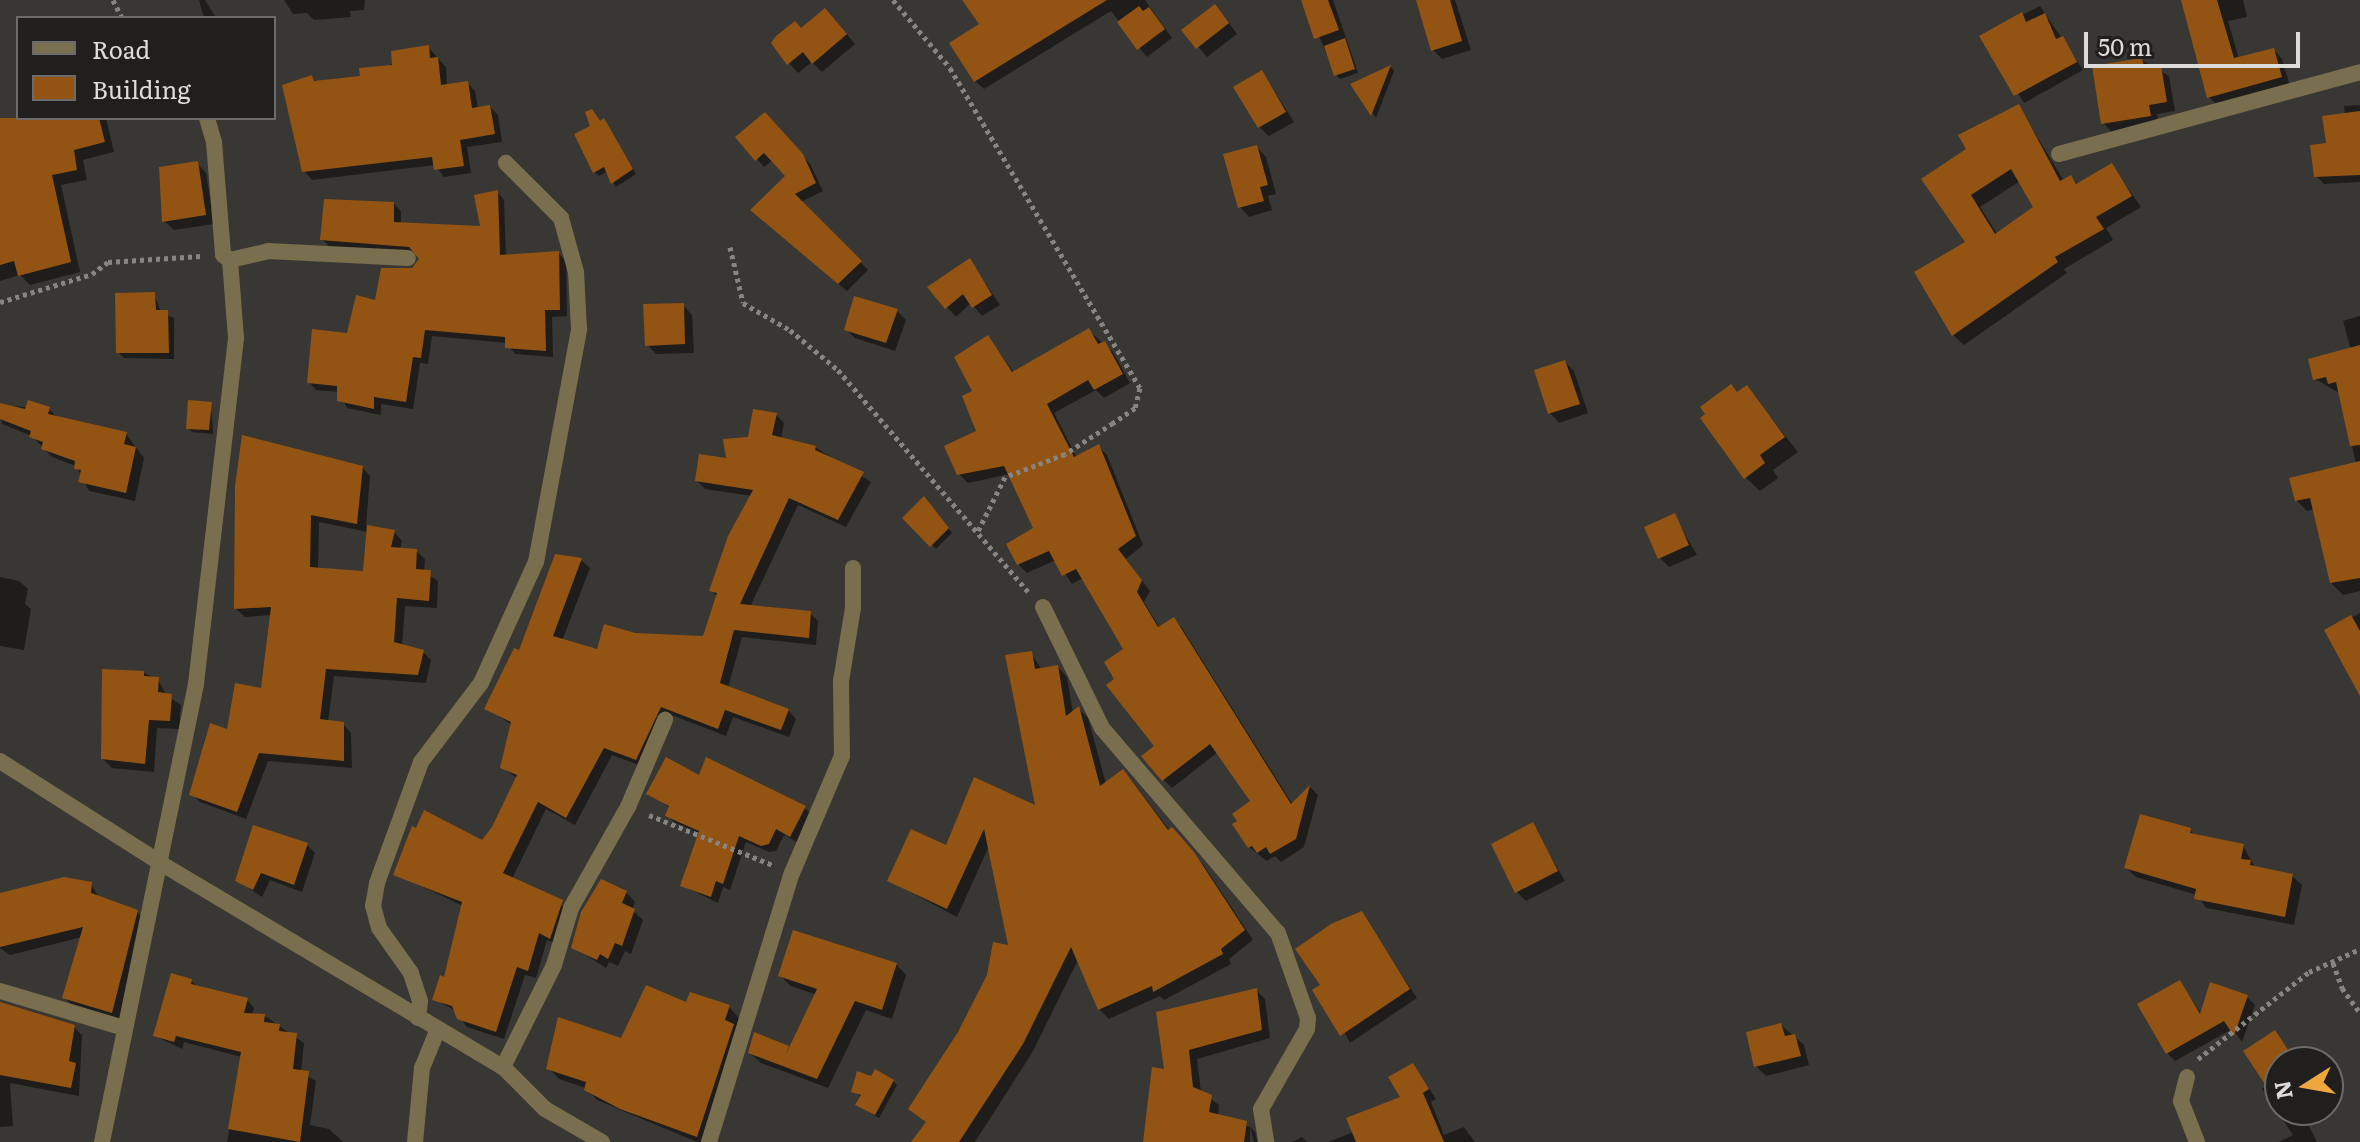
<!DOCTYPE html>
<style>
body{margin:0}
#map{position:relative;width:2360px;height:1142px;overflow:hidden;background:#393733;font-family:Literata,serif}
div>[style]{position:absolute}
.shadow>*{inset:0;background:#0007}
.building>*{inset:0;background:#935413}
.path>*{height:5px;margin-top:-2.5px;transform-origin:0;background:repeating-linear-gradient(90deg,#878582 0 4px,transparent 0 8px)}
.minor>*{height:16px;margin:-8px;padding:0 8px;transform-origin:8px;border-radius:8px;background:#796e4d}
.tertiary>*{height:16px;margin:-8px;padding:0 8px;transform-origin:8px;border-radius:8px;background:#796e4d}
span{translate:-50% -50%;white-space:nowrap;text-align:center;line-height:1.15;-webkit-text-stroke:7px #201f1d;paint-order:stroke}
.legend{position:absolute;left:16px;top:16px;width:260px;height:104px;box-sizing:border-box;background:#201f1d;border:2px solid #6c6b69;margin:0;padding:10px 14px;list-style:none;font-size:24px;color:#dddcda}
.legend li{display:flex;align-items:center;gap:16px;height:40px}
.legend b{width:40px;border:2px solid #6c6b69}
.north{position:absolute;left:2264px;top:1046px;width:80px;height:80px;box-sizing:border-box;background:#201f1d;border:2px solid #6c6b69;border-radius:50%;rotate:259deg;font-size:22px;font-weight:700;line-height:32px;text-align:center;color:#dddcda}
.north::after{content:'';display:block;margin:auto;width:28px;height:36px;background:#eea73d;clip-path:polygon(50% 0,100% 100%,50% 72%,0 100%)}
.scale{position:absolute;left:2084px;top:32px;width:216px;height:36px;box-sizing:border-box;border:4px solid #dddcda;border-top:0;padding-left:10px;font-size:24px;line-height:28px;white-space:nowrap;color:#dddcda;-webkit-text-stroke:6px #201f1d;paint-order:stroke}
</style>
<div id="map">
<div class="shadow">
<div style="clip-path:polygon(199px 0,205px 0,216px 18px,204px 18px)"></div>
<div style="clip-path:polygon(284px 0,365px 0,364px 10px,350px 11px,351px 17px,314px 20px,307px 13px,293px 14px)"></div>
<div style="clip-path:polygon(965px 0,1145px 0,1172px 38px,1147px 57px,1111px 11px,984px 89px,975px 81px,982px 25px)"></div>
<div style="clip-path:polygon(1303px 0,1333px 0,1358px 73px,1340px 79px,1336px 75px)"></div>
<div style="clip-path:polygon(1418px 0,1455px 0,1471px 50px,1442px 59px,1433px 50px)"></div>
<div style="clip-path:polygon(2184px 0,2243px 0,2247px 17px,2228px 21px,2239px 59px,2274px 50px,2282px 59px,2290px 86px,2218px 106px,2209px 97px)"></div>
<div style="clip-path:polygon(2040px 6px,2083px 70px,2024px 103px,1982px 36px)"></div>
<div style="clip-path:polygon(1224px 16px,1237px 34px,1207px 57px,1184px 30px)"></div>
<div style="clip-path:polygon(834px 19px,855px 44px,822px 72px,812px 62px,798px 73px,789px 63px,801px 30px)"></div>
<div style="clip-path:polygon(428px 47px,446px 67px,447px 86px,467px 83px,475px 91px,478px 109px,490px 107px,498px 115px,502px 142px,467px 147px,471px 173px,444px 177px,435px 165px,312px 180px,304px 171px,312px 78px,317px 83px,362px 78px)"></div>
<div style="clip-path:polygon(2142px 60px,2169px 76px,2175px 111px,2157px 114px,2159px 125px,2112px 132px,2103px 123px)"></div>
<div style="clip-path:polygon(1391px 67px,1394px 71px,1376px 118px,1353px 84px)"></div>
<div style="clip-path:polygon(1262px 72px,1294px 122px,1269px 136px,1259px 127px)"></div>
<div style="clip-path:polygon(2360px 105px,2360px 182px,2324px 184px,2316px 176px,2345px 115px,2344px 106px)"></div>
<div style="clip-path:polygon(evenodd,2019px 107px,2064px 181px,2071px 177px,2079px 185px,2112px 166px,2141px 207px,2106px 228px,2113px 240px,2064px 269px,2067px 273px,1964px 345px,1953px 335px,1968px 242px,1969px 149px,2019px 107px,2020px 181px,2036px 208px,1998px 235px,1980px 207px,2020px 181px)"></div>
<div style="clip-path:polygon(27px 118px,106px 118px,114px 152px,83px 160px,87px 180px,61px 185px,80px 272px,30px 285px,20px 275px,0 281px,0 166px)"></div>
<div style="clip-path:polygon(604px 121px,636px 174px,616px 187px,608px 171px,599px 176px,595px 172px)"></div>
<div style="clip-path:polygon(773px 122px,810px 164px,823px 191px,801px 202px,868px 270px,847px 291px,760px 218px,788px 177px,773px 160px,764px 167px,738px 137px)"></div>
<div style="clip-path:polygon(1257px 147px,1266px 157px,1276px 194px,1268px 196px,1272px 210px,1249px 217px,1240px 207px)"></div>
<div style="clip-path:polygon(197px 163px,206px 173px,214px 224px,174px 230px,164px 221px)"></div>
<div style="clip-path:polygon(497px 192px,504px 200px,506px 257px,558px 253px,566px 261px,567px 316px,552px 317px,553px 357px,515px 354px,507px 343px,432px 336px,428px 364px,420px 363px,413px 409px,381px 404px,381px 415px,347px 408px,339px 392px,316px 390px,309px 382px,376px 302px,421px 259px,417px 254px,330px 247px,322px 239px,394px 204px,401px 211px,401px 224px,482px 228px)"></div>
<div style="clip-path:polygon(970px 261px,1000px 305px,982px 316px,971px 303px,956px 317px,930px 288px)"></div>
<div style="clip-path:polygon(154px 294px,161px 312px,174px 318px,174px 359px,124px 358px,118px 352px)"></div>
<div style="clip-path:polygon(683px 305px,692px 315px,694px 353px,656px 354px,647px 345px)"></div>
<div style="clip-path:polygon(897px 311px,906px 320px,895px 351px,855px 338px,846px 329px)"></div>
<div style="clip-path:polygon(2360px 316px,2360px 591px,2343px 595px,2332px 584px,2314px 509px,2307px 511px,2296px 500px,2356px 464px,2341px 394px,2315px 379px,2351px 350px,2343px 321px)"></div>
<div style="clip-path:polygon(1089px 331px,1113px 352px,1130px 383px,1104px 398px,1096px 390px,1054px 413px,1077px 458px,1099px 447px,1107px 455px,1143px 545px,1126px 559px,1150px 591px,1144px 602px,1160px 628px,1174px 619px,1182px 628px,1293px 805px,1310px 787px,1318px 795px,1304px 847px,1281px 862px,1275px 856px,1267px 861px,1249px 847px,1235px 815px,1253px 801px,1218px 752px,1172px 788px,1163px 779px,1157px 746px,1117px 679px,1126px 650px,1083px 578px,1072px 584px,1056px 560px,1027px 573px,1018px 564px,1035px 529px,1010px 474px,968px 483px,959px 474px,979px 432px,975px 392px,988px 337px,1014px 373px)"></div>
<div style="clip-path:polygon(1565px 362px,1574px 371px,1588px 413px,1559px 423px,1550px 413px)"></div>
<div style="clip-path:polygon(1747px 388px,1798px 452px,1773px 470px,1778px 478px,1760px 491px,1745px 477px,1738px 394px)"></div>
<div style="clip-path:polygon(211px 404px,213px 434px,192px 432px,188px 428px)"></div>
<div style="clip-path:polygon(0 405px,49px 409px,58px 418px,126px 434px,144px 458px,135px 501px,89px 491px,76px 466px,52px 457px,32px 436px,2px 424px)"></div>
<div style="clip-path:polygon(776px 415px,784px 423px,781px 439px,815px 447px,871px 482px,846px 527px,798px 505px,750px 607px,810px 613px,818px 621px,816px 645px,742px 637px,728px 688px,788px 710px,796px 719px,789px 737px,733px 717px,726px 736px,669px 714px,644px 767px,612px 755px,575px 825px,546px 809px,512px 879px,570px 910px,559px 945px,547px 940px,536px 978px,525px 975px,504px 1039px,467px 1027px,456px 1011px,434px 999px,445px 979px,463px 906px,396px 874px,483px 842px,494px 828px,518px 779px,502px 767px,512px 725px,487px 708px,520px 653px,556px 556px,581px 560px,590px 568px,562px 641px,599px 652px,635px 635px,704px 638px,718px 597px,711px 590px,752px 496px,705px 489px,697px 481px)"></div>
<div style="clip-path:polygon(evenodd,362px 467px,370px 476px,366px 526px,394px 532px,402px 541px,400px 549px,416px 551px,425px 559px,424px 572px,438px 581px,437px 608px,405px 606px,402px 646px,423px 652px,431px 660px,426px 683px,334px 676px,328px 722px,343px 724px,351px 733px,352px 768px,268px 761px,246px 819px,200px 802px,192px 794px,228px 731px,263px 691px,272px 615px,245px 617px,236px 609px,237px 486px,362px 467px,319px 522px,368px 532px,365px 573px,318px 569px,319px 522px)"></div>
<div style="clip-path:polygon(928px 502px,952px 533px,936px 549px,905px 518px)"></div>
<div style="clip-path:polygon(1674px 516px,1697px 555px,1669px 567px,1660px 558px)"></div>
<div style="clip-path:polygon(0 577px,19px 581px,28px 589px,25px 604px,31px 609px,24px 650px,0 646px)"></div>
<div style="clip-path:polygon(2360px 613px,2360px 692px,2327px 631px)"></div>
<div style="clip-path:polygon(1031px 653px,1042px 670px,1058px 667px,1067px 677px,1073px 713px,1079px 709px,1088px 718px,1106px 784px,1123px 772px,1132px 781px,1170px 831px,1203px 864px,1253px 940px,1229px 959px,1231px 964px,1164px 1000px,1160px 996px,1109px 1019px,1099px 1009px,1078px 960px,1032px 1053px,975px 1142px,913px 1142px,927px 1123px,911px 1109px,1010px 947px,989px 846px,957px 917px,890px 881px,947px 848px,975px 779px,1038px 809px)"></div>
<div style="clip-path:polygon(144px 673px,158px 679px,166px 695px,181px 705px,179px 729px,157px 728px,154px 772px,112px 768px,103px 759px)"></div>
<div style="clip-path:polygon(700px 777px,804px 807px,811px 814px,797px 842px,784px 835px,776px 851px,769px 852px,746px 842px,730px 890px,723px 887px,718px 903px,683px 886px,700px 834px,674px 822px,667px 815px,670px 808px,649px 793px)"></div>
<div style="clip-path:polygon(1532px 825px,1565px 881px,1526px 901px,1517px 892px)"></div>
<div style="clip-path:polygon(2190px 830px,2196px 837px,2243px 846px,2256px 869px,2292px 876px,2302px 885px,2294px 925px,2206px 908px,2197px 895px,2136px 877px,2126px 868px)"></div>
<div style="clip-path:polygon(307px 845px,315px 853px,302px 892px,270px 880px,262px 897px,237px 880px)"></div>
<div style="clip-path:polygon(91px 884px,99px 898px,137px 912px,146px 921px,121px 1020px,73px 1006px,64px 997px,82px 937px,10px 955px,0 948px,0 895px)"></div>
<div style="clip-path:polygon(626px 892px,635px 902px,632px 910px,643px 920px,631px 954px,625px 951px,618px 966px,609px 962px,606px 968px,573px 947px)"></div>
<div style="clip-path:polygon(1361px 913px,1417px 998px,1350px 1043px,1322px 986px)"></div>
<div style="clip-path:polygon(896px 964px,906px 975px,892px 1019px,866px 1010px,828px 1088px,761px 1063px,750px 1053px,790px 1050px,817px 995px,791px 986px,780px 976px)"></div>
<div style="clip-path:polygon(191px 981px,198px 987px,247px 1000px,254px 1008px,252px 1016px,265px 1016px,304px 1043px,301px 1072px,316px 1081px,310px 1125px,329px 1129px,343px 1142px,227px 1142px,242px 1057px,184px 1042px,182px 1049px,155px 1036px)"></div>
<div style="clip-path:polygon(2180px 982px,2202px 1015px,2247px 997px,2255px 1005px,2242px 1042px,2232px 1029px,2175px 1061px,2167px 1053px)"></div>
<div style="clip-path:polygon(1257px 991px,1265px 999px,1270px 1038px,1197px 1059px,1201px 1092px,1219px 1105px,1218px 1116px,1250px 1127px,1250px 1142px,1145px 1142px,1166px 1071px,1158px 1013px)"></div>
<div style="clip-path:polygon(687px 1005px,729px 1007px,739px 1018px,736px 1028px,744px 1036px,710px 1142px,697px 1142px,597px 1100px,586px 1088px,559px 1079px,549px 1068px,622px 1040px)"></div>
<div style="clip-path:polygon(1781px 1025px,1804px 1045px,1809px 1065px,1766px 1076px,1756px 1066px)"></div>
<div style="clip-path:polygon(74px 1027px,82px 1035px,79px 1096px,10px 1083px,13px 1126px,0 1127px,0 1055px)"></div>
<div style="clip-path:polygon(2275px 1032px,2292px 1055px,2298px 1051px,2308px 1062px,2280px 1062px,2280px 1110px,2301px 1110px,2317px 1142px,2279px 1142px,2293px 1135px,2262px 1089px,2268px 1085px)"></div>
<div style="clip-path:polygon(1413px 1065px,1436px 1099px,1431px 1102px,1444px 1135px,1464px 1127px,1475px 1142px,1328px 1142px,1354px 1132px,1403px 1098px)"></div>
<div style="clip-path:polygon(893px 1081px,897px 1085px,879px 1118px,862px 1108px,862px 1097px,853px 1091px)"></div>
<div style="clip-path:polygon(1250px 1127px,1255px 1132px,1257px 1142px,1254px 1142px)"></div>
<div style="clip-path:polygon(1302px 1137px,1307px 1142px,1292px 1142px)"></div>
</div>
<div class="building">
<div style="clip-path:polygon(962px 0,1107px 0,974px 82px,949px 43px,979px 24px)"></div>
<div style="clip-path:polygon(1301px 0,1328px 0,1339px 30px,1314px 39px)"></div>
<div style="clip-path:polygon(1416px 0,1450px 0,1462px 41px,1431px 51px)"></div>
<div style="clip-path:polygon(2181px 0,2217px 0,2234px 58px,2274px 48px,2282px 77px,2207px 98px)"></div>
<div style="clip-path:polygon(1215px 4px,1229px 23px,1196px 49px,1181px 30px)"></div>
<div style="clip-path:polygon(1139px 6px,1143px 11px,1149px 7px,1165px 29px,1137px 50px,1117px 22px)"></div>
<div style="clip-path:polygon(825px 8px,847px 34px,812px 64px,803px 52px,787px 65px,771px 43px,776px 36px,795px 21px,801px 28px)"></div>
<div style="clip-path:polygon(2022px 12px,2026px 22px,2045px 13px,2056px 39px,2063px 36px,2077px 62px,2014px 96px,1979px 36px)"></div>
<div style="clip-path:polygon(1345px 38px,1355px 69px,1334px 76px,1324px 46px)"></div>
<div style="clip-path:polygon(429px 45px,430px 58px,438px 57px,441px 85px,468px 81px,472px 108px,490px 105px,495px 134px,460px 140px,464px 166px,434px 170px,432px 157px,302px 172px,282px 85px,312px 75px,314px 81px,360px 76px,359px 68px,392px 65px,391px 51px)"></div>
<div style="clip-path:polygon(2142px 58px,2144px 67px,2161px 65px,2167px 102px,2149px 105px,2151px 116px,2101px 124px,2092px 66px)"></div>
<div style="clip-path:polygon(1391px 65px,1371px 116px,1350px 84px)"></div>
<div style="clip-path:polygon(1262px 70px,1286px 112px,1258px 128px,1233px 87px)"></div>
<div style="clip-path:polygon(evenodd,2019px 104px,2060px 181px,2071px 175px,2076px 184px,2112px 163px,2132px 196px,2096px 217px,2104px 229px,2055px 257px,2058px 262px,1952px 336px,1914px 272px,1965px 242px,1921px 179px,1966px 149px,1958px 135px,2019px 104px,2011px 169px,2033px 207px,1995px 234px,1971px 195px,2011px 169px)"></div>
<div style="clip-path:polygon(592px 109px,600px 121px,604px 118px,633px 169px,611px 184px,604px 167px,593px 173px,574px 134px,590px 126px,585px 112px)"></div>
<div style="clip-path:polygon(2360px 111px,2360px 175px,2314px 177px,2310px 145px,2326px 143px,2322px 116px)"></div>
<div style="clip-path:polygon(765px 112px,803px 154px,816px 183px,795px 194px,862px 261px,838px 284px,750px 210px,785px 176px,764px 153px,755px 161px,735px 137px)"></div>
<div style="clip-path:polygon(0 118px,99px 118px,105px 142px,74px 150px,77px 170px,52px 175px,71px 262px,18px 276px,14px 261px,0 265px)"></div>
<div style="clip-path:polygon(1257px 145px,1268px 185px,1260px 187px,1264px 201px,1238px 208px,1223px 154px)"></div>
<div style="clip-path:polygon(198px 161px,206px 215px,162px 222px,159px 167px)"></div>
<div style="clip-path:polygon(498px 190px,500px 255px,559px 251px,560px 310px,545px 310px,546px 351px,505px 348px,505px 337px,425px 330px,421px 358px,413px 357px,406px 402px,374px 397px,374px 409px,337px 401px,337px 386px,307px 383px,312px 329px,347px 333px,356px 295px,375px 300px,381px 268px,412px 268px,419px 259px,409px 247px,320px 240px,324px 199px,394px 202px,394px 222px,480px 226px,474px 195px)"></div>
<div style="clip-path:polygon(970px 258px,992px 295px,972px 308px,963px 294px,945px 309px,927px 287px)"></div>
<div style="clip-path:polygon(155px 292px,156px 310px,168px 310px,169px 353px,116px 353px,115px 293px)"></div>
<div style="clip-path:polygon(854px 296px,898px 309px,886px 343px,844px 330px)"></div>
<div style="clip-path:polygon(684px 303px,685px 344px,645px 346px,643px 304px)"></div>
<div style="clip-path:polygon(1089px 328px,1098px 344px,1105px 341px,1123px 374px,1094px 390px,1088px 380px,1047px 404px,1074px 457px,1099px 444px,1136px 536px,1118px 549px,1142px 580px,1137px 592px,1158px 627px,1174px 617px,1291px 804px,1310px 785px,1296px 839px,1270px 854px,1266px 847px,1257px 853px,1252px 846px,1248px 848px,1232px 824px,1237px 821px,1232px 814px,1250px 801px,1210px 744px,1162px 781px,1141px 756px,1154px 746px,1106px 685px,1114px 679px,1104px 662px,1123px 649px,1076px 569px,1062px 576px,1049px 551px,1017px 565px,1006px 544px,1033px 528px,1004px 466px,957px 475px,944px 446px,976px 431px,962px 396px,972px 391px,954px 357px,988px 335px,1012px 372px)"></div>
<div style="clip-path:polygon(2360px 345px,2360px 445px,2350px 446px,2336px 382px,2328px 384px,2326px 377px,2313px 380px,2308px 359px)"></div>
<div style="clip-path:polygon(1565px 360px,1580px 404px,1548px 414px,1534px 370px)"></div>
<div style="clip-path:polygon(1731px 384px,1737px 392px,1747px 385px,1785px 437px,1760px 455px,1765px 463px,1744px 479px,1700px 418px,1705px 414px,1700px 407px)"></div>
<div style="clip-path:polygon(28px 400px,50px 407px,48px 414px,127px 432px,124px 444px,136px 447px,126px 493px,78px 482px,81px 470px,74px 469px,75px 461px,41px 449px,43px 442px,29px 437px,31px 431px,0 419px,0 403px,25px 409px)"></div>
<div style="clip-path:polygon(188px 400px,212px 402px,209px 430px,186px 429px)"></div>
<div style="clip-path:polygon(753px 409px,777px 413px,772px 435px,816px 446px,815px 450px,864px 472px,838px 520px,789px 498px,740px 604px,811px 611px,809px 638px,734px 630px,720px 683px,789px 709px,781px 730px,725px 710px,718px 729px,661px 707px,636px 760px,604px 748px,566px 818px,538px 802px,503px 873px,563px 900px,550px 939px,539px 933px,528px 971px,517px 967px,496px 1032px,457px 1019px,452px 1006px,432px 1000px,440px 975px,444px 977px,462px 902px,393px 875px,412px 826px,416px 828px,424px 810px,482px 840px,492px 827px,517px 775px,500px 768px,511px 722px,484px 709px,514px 648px,519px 650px,555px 554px,582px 558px,553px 636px,597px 649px,604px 624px,635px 633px,703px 636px,717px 593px,709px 591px,728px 536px,753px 490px,695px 481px,699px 454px,726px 458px,723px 439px,748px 437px)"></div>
<div style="clip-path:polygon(242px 435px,363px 466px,357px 524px,311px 515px,310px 567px,363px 571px,367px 525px,395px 530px,391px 547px,417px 549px,416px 569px,431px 570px,429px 601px,397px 598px,394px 642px,424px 650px,418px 675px,326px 669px,320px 719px,344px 722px,344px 761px,259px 753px,237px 812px,189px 795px,210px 723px,227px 729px,235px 683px,261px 688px,271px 607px,234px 609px,235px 486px)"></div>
<div style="clip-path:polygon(2360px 461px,2360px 578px,2330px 583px,2310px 498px,2295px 501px,2289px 478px)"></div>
<div style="clip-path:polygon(924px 496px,949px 528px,930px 547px,902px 518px)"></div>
<div style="clip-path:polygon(1675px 513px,1689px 545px,1658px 559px,1644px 527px)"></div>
<div style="clip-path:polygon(2351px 615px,2360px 631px,2360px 696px,2324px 630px)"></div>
<div style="clip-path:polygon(1032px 651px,1035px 669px,1058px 665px,1066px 716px,1079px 706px,1100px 786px,1123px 769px,1168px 830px,1172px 827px,1194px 852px,1245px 930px,1221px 949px,1223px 954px,1153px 992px,1152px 986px,1098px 1010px,1071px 947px,1023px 1044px,959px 1142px,911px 1142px,926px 1122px,908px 1109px,958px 1032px,987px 975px,993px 942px,1008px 945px,984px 829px,947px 909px,887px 881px,911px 829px,946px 845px,974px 777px,1035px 805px,1005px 655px)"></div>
<div style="clip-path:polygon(102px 669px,144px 671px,144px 676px,159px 677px,158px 692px,172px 694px,170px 721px,149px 720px,145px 764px,101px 759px)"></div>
<div style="clip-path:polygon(666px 757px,699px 775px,706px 757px,806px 806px,790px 837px,776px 829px,769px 844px,761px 846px,739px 836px,723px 884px,716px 881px,711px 897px,680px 886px,699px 831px,665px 816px,669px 806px,646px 794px)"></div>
<div style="clip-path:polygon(2140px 814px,2191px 828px,2190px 833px,2244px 844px,2241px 859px,2251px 860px,2250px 865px,2293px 874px,2285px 917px,2194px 899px,2196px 889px,2124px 868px)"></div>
<div style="clip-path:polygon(1533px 822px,1558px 871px,1515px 893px,1491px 844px)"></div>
<div style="clip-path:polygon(253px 825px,308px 843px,294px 885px,261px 873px,253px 890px,235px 881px)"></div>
<div style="clip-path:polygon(64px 877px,92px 882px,91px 893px,138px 910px,112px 1013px,62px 998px,83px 927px,0 947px,0 893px)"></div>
<div style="clip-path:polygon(601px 879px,627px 891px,622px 903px,635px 909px,622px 946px,615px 943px,608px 959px,600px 954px,597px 960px,571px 948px,581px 912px)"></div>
<div style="clip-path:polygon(1362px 911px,1410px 989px,1340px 1036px,1312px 990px,1320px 985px,1295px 949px,1331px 924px)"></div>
<div style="clip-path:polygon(793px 930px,897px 963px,882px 1010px,855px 1001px,817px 1079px,748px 1053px,754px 1032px,789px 1046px,786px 1054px,817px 989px,778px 976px)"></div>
<div style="clip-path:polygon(171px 973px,192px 979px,191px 984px,248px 998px,244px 1013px,265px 1014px,264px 1022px,280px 1024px,279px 1031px,297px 1033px,293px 1069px,309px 1071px,300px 1142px,228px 1129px,241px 1052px,176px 1036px,174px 1042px,153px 1036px)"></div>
<div style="clip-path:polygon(2180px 980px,2200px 1014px,2210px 982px,2248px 995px,2234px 1036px,2224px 1021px,2166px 1054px,2137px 1004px)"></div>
<div style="clip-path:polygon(646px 985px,686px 1002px,690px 992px,730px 1005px,725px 1020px,734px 1024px,697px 1137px,620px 1109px,584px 1090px,586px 1082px,546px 1069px,558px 1017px,621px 1038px)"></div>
<div style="clip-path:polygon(1257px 988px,1262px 1030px,1189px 1050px,1193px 1087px,1212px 1095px,1209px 1112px,1247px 1121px,1244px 1142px,1143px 1142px,1152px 1067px,1164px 1069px,1156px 1012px)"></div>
<div style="clip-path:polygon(0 1002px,75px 1025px,69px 1061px,76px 1063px,71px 1088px,0 1075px)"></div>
<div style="clip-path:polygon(1781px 1023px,1785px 1036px,1795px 1034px,1801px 1056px,1754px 1067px,1746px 1032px)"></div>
<div style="clip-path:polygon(2275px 1030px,2296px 1062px,2280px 1062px,2280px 1107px,2243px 1051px)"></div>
<div style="clip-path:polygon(1413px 1063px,1429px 1089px,1423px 1093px,1444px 1142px,1356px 1142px,1346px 1118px,1400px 1097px,1388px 1077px)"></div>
<div style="clip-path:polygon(875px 1069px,894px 1080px,875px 1115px,855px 1105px,861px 1095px,851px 1092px,857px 1071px,871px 1076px)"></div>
</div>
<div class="path">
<div style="left:113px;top:0;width:20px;rotate:63deg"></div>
<div style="left:893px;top:0;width:89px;rotate:50deg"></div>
<div style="left:950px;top:68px;width:372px;rotate:59.3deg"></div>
<div style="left:1140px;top:388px;width:21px;rotate:104deg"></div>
<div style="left:1135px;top:408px;width:27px;rotate:146deg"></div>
<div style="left:1113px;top:423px;width:57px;rotate:147.1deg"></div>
<div style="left:1065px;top:454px;width:64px;rotate:159deg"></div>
<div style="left:1005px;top:477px;width:63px;rotate:116.6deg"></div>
<div style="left:730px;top:247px;width:57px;rotate:76.9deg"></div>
<div style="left:743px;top:303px;width:54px;rotate:29.9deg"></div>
<div style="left:790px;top:330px;width:62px;rotate:39.8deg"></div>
<div style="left:838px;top:370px;width:292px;rotate:49.4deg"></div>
<div style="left:0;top:302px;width:96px;rotate:-16.9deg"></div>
<div style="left:92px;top:274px;width:20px;rotate:-37deg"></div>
<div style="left:108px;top:262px;width:94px;rotate:-3.7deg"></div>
<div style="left:649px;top:815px;width:134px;rotate:22deg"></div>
<div style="left:2333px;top:963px;width:27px;rotate:70deg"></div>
<div style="left:2342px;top:988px;width:31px;rotate:54deg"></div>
<div style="left:2198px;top:1059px;width:141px;rotate:-38.1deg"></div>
<div style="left:2309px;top:972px;width:56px;rotate:-24.3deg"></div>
</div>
<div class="minor">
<div style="left:207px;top:118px;width:25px;rotate:74deg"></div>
<div style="left:214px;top:142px;width:113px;rotate:85.4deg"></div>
<div style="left:223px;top:255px;width:9px;rotate:36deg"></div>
<div style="left:2059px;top:154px;width:312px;rotate:-15.2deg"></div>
<div style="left:1043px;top:607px;width:135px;rotate:64deg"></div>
<div style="left:1102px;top:728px;width:270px;rotate:49.4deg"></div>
<div style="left:1278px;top:933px;width:90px;rotate:70.6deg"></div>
<div style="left:1308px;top:1018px;width:11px;rotate:95deg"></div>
<div style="left:1307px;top:1029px;width:92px;rotate:119.9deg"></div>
<div style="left:1261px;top:1109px;width:33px;rotate:81deg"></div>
<div style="left:0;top:991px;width:129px;rotate:16.6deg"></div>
<div style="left:418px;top:1018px;width:17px;rotate:-83deg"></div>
<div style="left:420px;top:1001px;width:29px;rotate:-108deg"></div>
<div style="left:411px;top:973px;width:55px;rotate:-125.4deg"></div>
<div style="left:379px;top:928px;width:23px;rotate:-105deg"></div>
<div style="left:373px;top:906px;width:23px;rotate:-80deg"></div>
<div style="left:377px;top:883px;width:129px;rotate:-70deg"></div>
<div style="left:421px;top:762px;width:99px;rotate:-52.8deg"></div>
<div style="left:481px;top:683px;width:133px;rotate:-65.6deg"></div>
<div style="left:536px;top:562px;width:237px;rotate:-79.5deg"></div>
<div style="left:579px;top:329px;width:57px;rotate:-93deg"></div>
<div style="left:576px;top:272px;width:56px;rotate:-105.5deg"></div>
<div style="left:561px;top:218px;width:78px;rotate:-135deg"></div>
<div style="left:503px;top:1067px;width:114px;rotate:-63.4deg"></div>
<div style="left:554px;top:965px;width:59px;rotate:-73.4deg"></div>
<div style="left:571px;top:908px;width:116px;rotate:-60.6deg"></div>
<div style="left:628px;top:807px;width:95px;rotate:-67deg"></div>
<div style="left:2187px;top:1077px;width:25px;rotate:104deg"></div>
<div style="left:2181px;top:1101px;width:44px;rotate:68.7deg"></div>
<div style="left:102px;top:1142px;width:468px;rotate:-78.4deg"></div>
<div style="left:196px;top:684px;width:348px;rotate:-83.4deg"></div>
<div style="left:236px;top:338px;width:78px;rotate:-94.4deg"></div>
<div style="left:230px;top:260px;width:39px;rotate:-13deg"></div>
<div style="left:268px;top:251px;width:140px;rotate:2.9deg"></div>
<div style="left:415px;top:1142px;width:74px;rotate:-84.6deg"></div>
<div style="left:422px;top:1068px;width:42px;rotate:-67.7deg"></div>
<div style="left:709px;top:1142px;width:282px;rotate:-72.9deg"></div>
<div style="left:792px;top:873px;width:127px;rotate:-66.9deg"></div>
<div style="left:842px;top:756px;width:75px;rotate:-90.8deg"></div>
<div style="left:841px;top:681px;width:74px;rotate:-80.7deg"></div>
<div style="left:853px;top:608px;width:40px;rotate:-90deg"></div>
</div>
<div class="tertiary">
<div style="left:0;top:761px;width:192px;rotate:32.4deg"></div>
<div style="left:162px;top:864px;width:397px;rotate:30.8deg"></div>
<div style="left:503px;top:1067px;width:59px;rotate:45deg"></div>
<div style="left:545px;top:1109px;width:66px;rotate:30.1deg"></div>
</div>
<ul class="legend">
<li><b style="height:10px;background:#796e4d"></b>Road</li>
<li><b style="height:22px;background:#935413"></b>Building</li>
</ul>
<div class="north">N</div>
<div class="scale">50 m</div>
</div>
